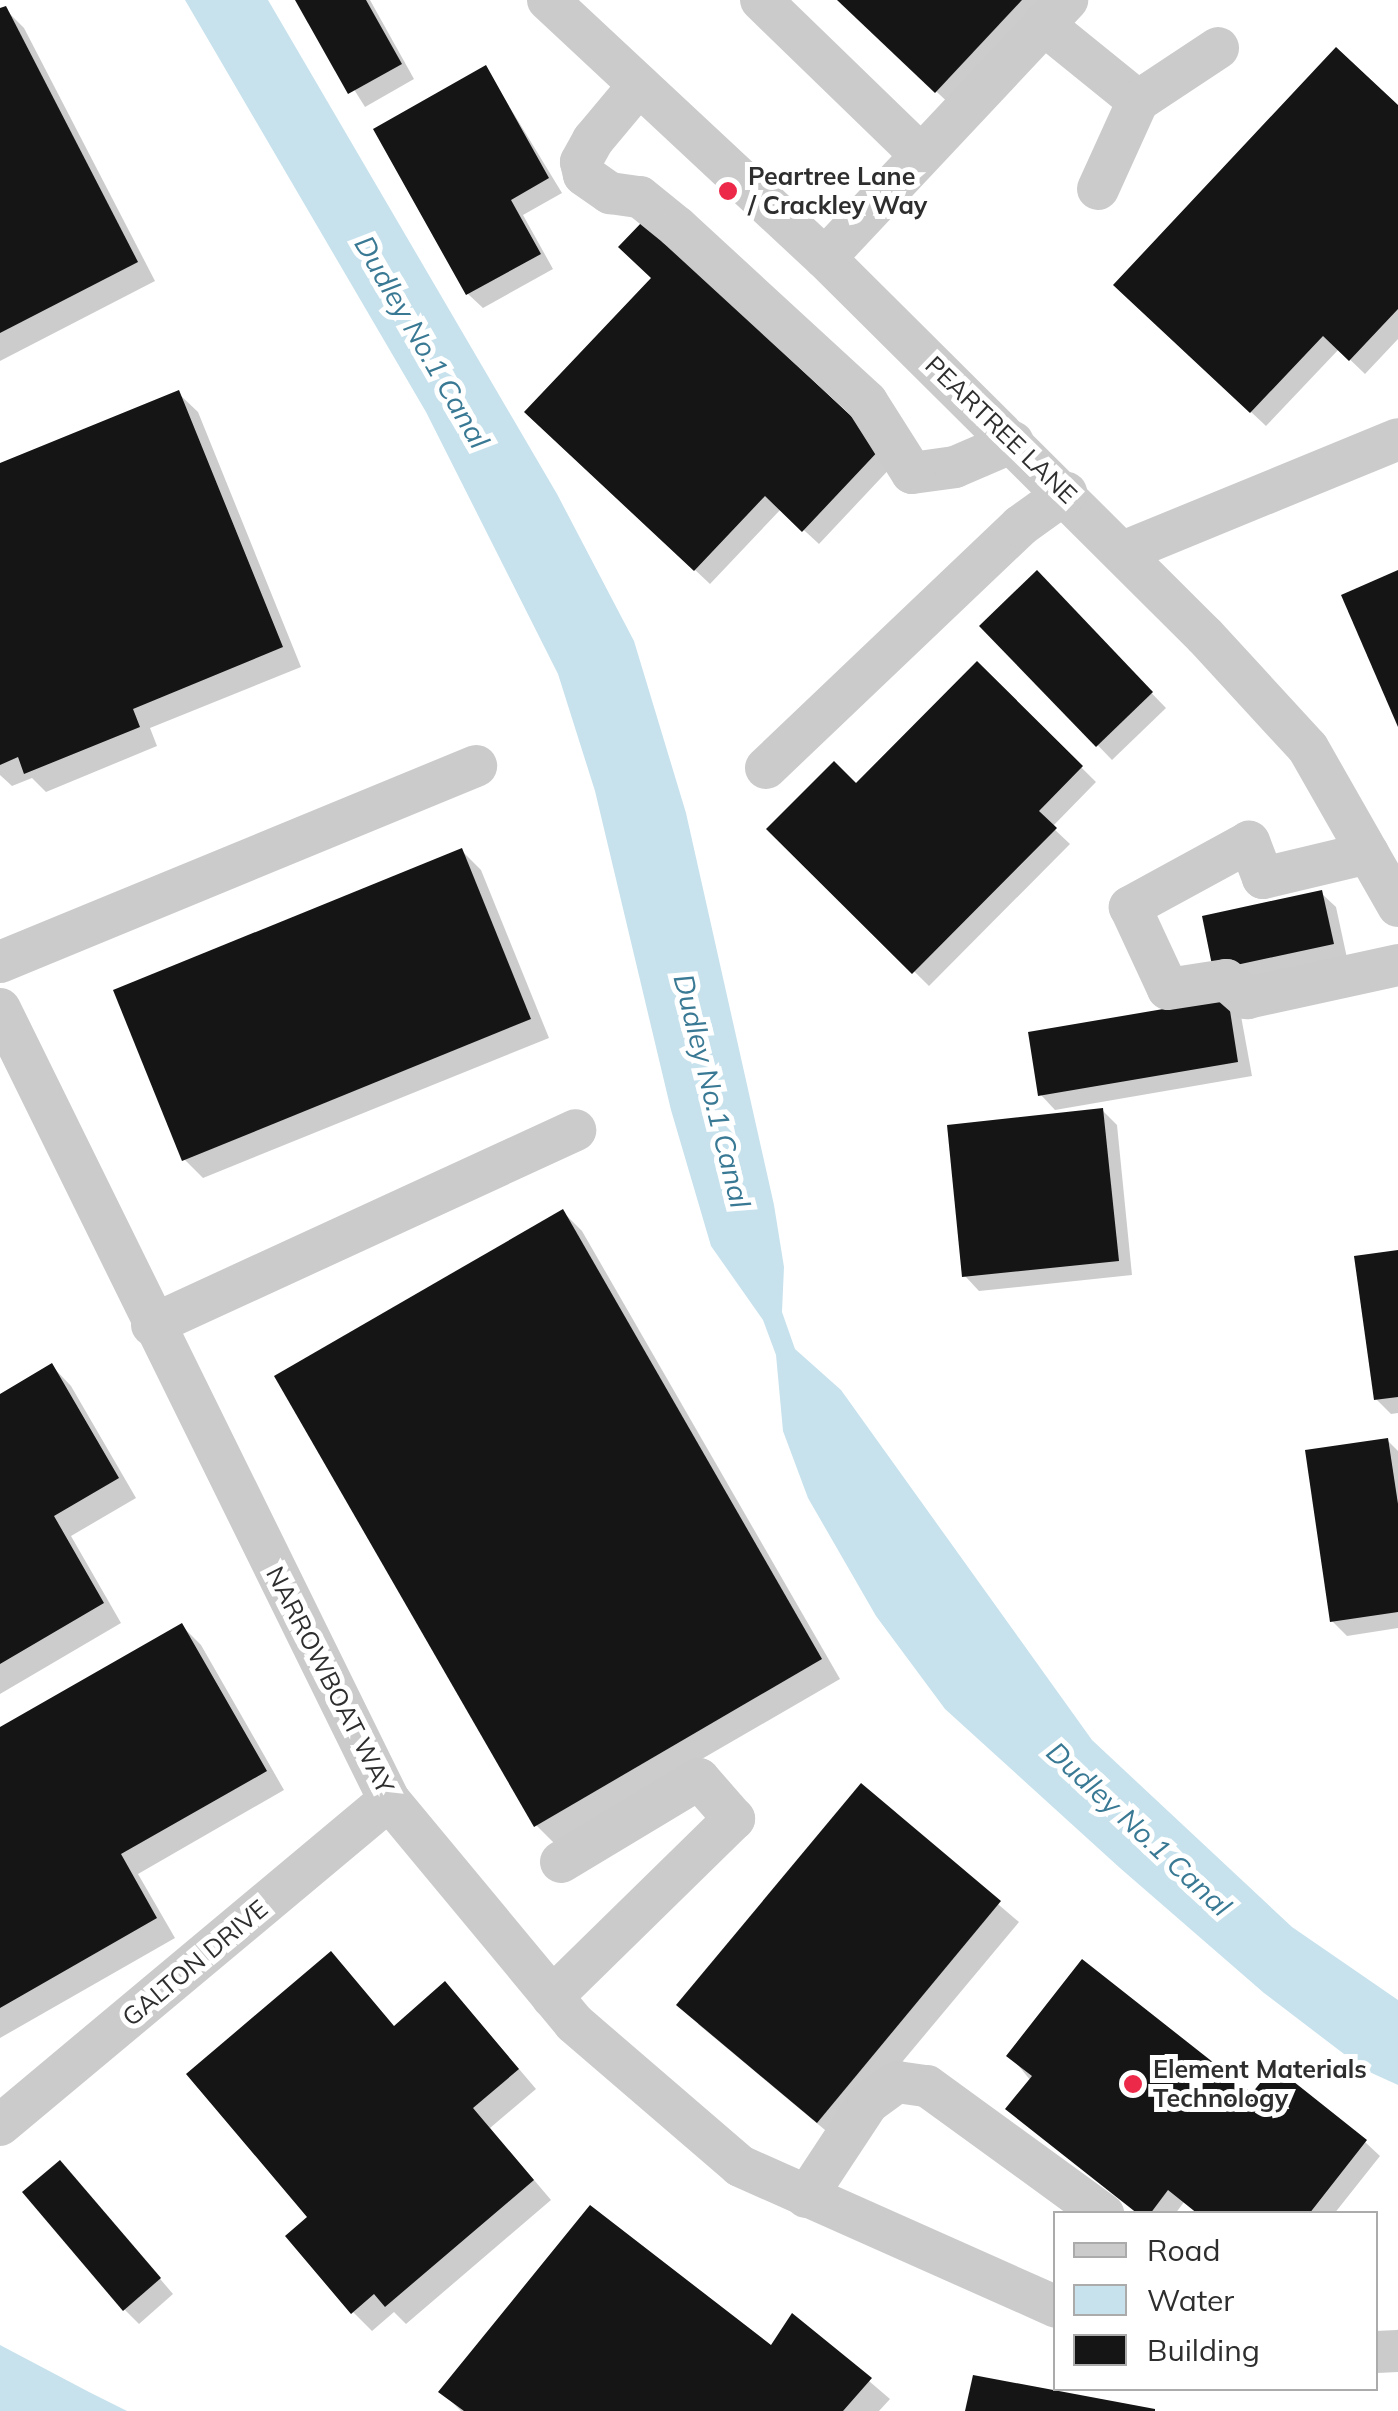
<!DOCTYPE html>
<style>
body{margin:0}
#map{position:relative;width:1398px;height:2411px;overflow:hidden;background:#fff;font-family:Mulish,sans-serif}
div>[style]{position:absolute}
.water>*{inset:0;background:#c7e2ed}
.shadow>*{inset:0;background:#0003}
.building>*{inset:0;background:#151515}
.minor>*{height:42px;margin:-21px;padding:0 21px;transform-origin:21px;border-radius:21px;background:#cbcbcb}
.dots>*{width:28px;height:28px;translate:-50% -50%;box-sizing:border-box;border:5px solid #fff;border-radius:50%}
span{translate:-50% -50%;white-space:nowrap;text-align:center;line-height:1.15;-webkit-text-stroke:10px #fff;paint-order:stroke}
.poi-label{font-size:25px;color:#2e2e2e;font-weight:700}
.left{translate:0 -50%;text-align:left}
.street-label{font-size:25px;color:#2e2e2e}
.water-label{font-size:28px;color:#397994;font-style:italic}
.legend{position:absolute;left:1053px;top:2211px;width:325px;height:180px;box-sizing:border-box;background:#fff;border:2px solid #ababab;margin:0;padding:12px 18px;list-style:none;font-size:30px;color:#2e2e2e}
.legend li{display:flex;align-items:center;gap:20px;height:50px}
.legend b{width:50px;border:2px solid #ababab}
</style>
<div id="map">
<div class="water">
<div style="clip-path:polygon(185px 0,268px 0,557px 494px,634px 641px,686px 813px,774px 1205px,784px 1267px,782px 1312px,795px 1349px,841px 1390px,1092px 1740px,1292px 1927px,1398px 2000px,1398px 2085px,1365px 2070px,1264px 1993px,1120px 1868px,945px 1709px,876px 1616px,808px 1498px,783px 1431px,776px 1355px,763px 1320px,711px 1246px,671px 1110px,595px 791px,558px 674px,426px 412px)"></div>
<div style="clip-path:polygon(0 2345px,89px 2392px,127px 2411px,0 2411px)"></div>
</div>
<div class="shadow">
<div style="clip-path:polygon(298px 0,370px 0,414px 79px,365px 107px)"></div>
<div style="clip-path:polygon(839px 0,1059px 0,956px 110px)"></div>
<div style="clip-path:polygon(5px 9px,24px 28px,155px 281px,0 361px,0 11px)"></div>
<div style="clip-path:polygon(486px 68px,562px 193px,523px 215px,553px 269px,483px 308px,468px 294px,376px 130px)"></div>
<div style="clip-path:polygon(1398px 109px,1398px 339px,1365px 374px,1339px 349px,1266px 426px,1131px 299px)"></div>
<div style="clip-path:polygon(654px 278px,896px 462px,819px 544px,781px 509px,710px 584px,542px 426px)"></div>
<div style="clip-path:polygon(178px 393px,198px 412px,301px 667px,150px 728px,157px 746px,46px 792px,32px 778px,12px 786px,0 775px,0 466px)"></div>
<div style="clip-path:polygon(1036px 574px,1166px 708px,1112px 760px,983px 626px)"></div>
<div style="clip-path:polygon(977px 664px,1096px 782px,1052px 827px,1070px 844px,929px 986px,770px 829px,856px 786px)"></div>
<div style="clip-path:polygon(462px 851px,481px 870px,549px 1038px,203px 1178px,184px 1159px)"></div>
<div style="clip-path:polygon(1321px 893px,1336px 907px,1347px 958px,1230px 983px,1216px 968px)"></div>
<div style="clip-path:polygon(1227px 1001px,1241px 1016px,1252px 1076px,1055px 1110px,1041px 1095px)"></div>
<div style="clip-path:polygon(1102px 1110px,1117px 1125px,1132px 1275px,979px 1291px,965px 1276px)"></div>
<div style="clip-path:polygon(563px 1212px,582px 1231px,840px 1679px,555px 1844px,536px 1825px)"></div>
<div style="clip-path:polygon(1398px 1253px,1398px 1413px,1391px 1414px,1376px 1399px)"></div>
<div style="clip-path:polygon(52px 1366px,71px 1386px,136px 1498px,71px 1536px,121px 1623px,0 1694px,0 1397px)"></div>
<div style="clip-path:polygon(1387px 1440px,1398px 1451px,1398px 1628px,1347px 1636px,1332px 1621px)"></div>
<div style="clip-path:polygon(182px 1626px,201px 1645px,284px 1790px,138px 1874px,175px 1938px,0 2038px,0 1729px)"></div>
<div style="clip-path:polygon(861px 1787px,1019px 1922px,837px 2140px,698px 2024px)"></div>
<div style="clip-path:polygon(349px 1974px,395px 2028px,464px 2004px,536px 2089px,490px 2128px,551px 2200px,406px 2324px,394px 2312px,372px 2331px,353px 2312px,311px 2217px)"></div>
<div style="clip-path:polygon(1010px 2055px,1253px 2096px,1365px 2142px,1380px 2156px,1334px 2214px,1198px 2214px,1184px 2202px,1175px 2214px,1138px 2214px)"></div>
<div style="clip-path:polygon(74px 2178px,173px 2294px,139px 2324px,124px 2309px)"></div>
<div style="clip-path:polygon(793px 2316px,890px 2399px,879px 2411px,461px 2411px,441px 2391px,771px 2349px)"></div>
</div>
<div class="building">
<div style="clip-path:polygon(295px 0,366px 0,402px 64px,348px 94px)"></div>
<div style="clip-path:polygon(837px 0,1022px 0,935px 93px)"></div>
<div style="clip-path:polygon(6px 6px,138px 262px,0 333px,0 8px)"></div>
<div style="clip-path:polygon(1336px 47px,1398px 105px,1398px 309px,1349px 361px,1323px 336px,1250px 413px,1113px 285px)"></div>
<div style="clip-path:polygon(486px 65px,549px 178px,511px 200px,541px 254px,466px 295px,373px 129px)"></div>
<div style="clip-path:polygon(643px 221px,883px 446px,802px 532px,765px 496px,694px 571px,524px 412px,651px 278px,618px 247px)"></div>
<div style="clip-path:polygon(179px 390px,283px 647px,133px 709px,140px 727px,24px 774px,18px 757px,0 765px,0 463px)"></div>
<div style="clip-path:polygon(1037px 570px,1153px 692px,1096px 747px,979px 626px)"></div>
<div style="clip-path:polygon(1398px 570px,1398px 727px,1341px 595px)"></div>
<div style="clip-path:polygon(977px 661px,1083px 766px,1039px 811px,1057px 828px,912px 974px,766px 829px,834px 761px,856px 783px)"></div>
<div style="clip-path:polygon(462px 848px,531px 1019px,182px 1161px,113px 990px)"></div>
<div style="clip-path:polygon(1322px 890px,1334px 944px,1213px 970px,1202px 916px)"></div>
<div style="clip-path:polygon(1228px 998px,1238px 1062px,1038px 1096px,1028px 1032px)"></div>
<div style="clip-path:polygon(1103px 1108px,1119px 1261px,962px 1277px,947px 1125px)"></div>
<div style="clip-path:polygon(563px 1209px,822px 1659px,534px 1827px,274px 1376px)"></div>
<div style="clip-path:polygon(1398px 1250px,1398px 1397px,1374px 1400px,1354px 1256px)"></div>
<div style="clip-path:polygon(52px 1363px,119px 1478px,54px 1516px,104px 1603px,0 1664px,0 1394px)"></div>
<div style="clip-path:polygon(1388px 1438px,1398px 1504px,1398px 1612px,1330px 1622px,1305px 1450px)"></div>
<div style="clip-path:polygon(182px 1623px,267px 1771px,121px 1854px,157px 1918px,0 2008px,0 1727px)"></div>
<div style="clip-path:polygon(861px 1783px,1001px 1901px,817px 2123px,676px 2005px)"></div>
<div style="clip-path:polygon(331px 1951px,394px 2026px,445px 1981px,519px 2069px,473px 2108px,534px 2180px,385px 2307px,374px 2294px,351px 2314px,285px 2236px,307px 2217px,186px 2074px)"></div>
<div style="clip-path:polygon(1082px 1959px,1252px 2093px,1274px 2066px,1367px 2140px,1309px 2214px,1198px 2214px,1168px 2190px,1150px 2214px,1138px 2214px,1005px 2109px,1032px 2076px,1006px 2056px)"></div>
<div style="clip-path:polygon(60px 2160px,161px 2278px,123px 2311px,22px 2192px)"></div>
<div style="clip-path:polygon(590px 2205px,771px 2345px,792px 2313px,872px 2378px,843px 2411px,464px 2411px,438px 2392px)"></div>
<div style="clip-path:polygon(973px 2375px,1155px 2409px,1155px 2411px,965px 2411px)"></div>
</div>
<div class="minor">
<div style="left:548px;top:0;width:379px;rotate:43deg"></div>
<div style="left:825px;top:258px;width:536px;rotate:44.85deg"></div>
<div style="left:1205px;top:636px;width:152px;rotate:47.4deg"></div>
<div style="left:1308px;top:748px;width:182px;rotate:60.3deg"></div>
<div style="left:761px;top:0;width:221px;rotate:44.1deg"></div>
<div style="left:1043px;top:24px;width:122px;rotate:39deg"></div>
<div style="left:1138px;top:101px;width:96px;rotate:-33.5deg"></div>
<div style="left:639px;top:85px;width:72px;rotate:129.9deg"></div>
<div style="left:593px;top:140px;width:25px;rotate:119deg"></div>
<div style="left:581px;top:162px;width:13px;rotate:77deg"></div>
<div style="left:584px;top:175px;width:32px;rotate:35deg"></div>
<div style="left:610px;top:193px;width:30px;rotate:8deg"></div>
<div style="left:640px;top:197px;width:48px;rotate:39deg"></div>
<div style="left:677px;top:227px;width:258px;rotate:42.6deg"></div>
<div style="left:867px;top:402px;width:84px;rotate:57.6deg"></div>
<div style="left:912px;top:473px;width:43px;rotate:-7.9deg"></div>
<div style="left:955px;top:467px;width:63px;rotate:-23.3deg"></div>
<div style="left:1098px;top:189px;width:97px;rotate:-65.6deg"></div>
<div style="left:825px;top:258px;width:354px;rotate:-46.8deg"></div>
<div style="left:1123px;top:552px;width:297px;rotate:-22.3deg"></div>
<div style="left:766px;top:768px;width:351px;rotate:-43.6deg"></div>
<div style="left:1020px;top:526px;width:57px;rotate:-35.7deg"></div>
<div style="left:1368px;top:853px;width:108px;rotate:166.6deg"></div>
<div style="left:1263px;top:878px;width:39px;rotate:-111deg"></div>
<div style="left:1249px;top:842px;width:136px;rotate:151.4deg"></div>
<div style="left:1130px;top:907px;width:90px;rotate:65.1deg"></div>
<div style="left:1168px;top:989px;width:59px;rotate:-8.8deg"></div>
<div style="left:1226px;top:980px;width:28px;rotate:41deg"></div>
<div style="left:1247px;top:998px;width:155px;rotate:-12.3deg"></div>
<div style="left:0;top:962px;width:515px;rotate:-22.38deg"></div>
<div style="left:0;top:1009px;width:881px;rotate:63.81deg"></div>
<div style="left:389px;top:1800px;width:290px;rotate:50.3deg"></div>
<div style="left:574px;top:2023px;width:219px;rotate:40.7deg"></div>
<div style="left:740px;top:2166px;width:346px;rotate:24deg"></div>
<div style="left:152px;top:1325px;width:466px;rotate:-24.7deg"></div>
<div style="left:552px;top:1997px;width:255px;rotate:-44.4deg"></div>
<div style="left:734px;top:1819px;width:53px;rotate:-131.2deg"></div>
<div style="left:699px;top:1779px;width:161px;rotate:149deg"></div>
<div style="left:0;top:2125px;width:507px;rotate:-39.88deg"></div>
<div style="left:806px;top:2197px;width:113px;rotate:-56.6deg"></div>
<div style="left:868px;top:2103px;width:36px;rotate:-36deg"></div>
<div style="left:897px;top:2082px;width:30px;rotate:8deg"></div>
<div style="left:927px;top:2086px;width:218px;rotate:36deg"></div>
<div style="left:1376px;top:2352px;width:22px;rotate:-3deg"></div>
</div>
<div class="dots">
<div style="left:728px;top:191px;background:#ed2949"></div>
<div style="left:1133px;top:2084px;background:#ed2949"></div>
</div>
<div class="poi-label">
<span class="left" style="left:748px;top:191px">Peartree Lane<br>/ Crackley Way</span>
<span class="left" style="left:1153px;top:2084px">Element Materials<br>Technology</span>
</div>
<div class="street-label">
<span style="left:1001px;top:430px;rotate:44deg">PEARTREE LANE</span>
<span style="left:330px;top:1680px;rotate:63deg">NARROWBOAT WAY</span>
<span style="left:195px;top:1963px;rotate:-40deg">GALTON DRIVE</span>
</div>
<div class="water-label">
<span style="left:422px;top:342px;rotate:60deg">Dudley No.1 Canal</span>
<span style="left:712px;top:1091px;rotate:76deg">Dudley No.1 Canal</span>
<span style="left:1139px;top:1829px;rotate:43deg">Dudley No.1 Canal</span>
</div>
<ul class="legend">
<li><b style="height:12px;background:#cbcbcb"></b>Road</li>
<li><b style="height:28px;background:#c7e2ed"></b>Water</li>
<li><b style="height:28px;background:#151515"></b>Building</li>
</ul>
</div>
